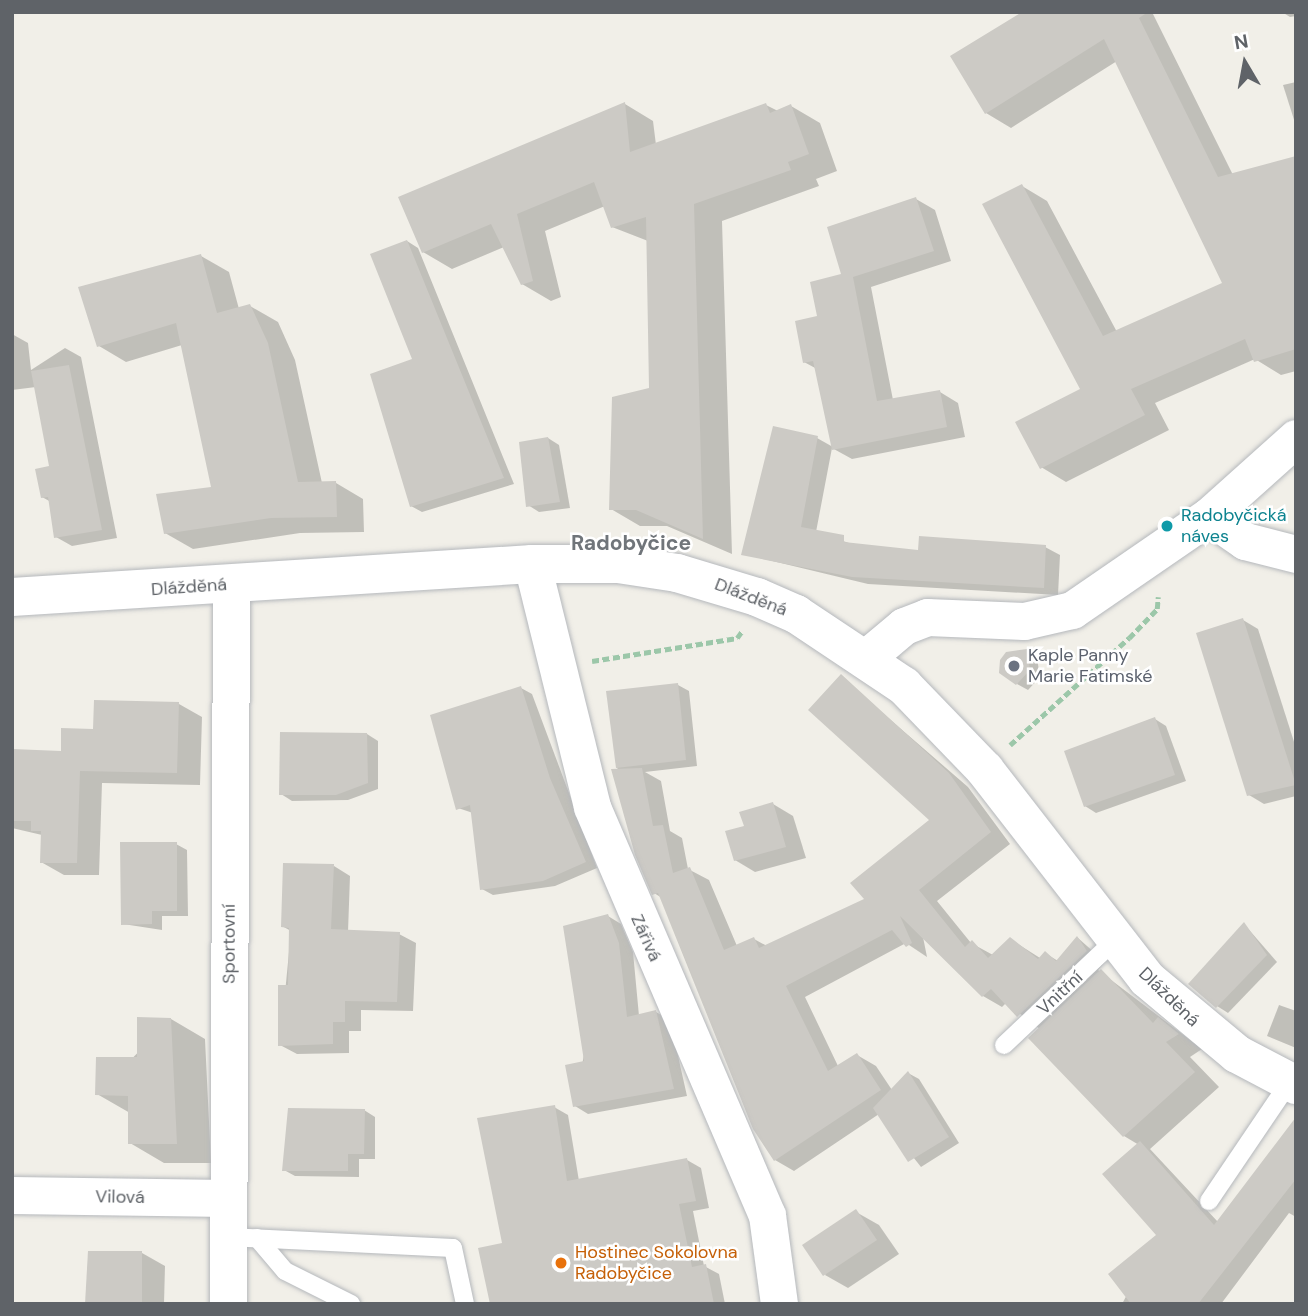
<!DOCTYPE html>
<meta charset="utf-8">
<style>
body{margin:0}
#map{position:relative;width:1308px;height:1316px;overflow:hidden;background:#f1efe8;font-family:"DM Sans",sans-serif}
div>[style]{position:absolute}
.shadow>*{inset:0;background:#0003}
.building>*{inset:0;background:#cccac5}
.path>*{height:4.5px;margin-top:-2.25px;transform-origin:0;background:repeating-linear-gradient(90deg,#9cc7a9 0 7px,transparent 0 10.5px)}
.roads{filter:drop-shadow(0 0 2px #b5b8bc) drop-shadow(0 0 2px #b5b8bc)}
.lane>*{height:18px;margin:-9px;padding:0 9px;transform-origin:9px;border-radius:9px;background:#fff}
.street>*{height:37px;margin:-18.5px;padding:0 18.5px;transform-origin:18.5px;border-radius:18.5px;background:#fff}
.secondary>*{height:38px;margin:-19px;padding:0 19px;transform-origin:19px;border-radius:19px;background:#fff}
.dots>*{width:19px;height:19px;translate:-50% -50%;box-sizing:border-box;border:4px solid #fff;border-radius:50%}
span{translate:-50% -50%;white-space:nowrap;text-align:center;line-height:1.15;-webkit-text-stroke:5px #fff;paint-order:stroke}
.culture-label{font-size:18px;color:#0d838f}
.left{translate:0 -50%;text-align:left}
.street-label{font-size:18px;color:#5f6368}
.worship-label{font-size:18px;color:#5b616d}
.food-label{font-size:18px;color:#c56008}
.quarter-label{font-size:21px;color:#70757a;font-weight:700}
.frame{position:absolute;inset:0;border:14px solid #5f6368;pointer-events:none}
.north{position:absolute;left:1210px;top:28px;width:70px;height:70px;-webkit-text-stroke:5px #fff;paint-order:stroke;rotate:350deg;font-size:19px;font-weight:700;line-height:28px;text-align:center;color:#5f6368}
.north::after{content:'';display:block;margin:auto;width:24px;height:32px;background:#5f6368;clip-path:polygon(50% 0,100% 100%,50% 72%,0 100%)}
</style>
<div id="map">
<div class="shadow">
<div style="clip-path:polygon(1025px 12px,1152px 12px,1233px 175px,1296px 158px,1296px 371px,1281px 375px,1255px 359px,1155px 403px,1169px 430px,1066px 482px,1041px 467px,1082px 390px,1022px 186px,1047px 201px,1117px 332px,1225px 284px,1117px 61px,1011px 128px,986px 113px)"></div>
<div style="clip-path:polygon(1282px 12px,1296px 12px,1296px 16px,1290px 17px)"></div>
<div style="clip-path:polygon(1296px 82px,1296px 126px,1283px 85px)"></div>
<div style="clip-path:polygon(625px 104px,653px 121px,656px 145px,766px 105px,778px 111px,791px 106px,820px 123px,837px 171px,816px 179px,819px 186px,722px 221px,732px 554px,667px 526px,640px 526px,611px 509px,651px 389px,648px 241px,612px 227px,605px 206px,545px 231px,561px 297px,551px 301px,522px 284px,504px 247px,452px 269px,423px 252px)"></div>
<div style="clip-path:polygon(916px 199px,935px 210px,951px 261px,871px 287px,893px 400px,940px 392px,958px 403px,965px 437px,852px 459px,832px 448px,816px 532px,858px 546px,920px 552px,1045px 547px,1060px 555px,1058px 595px,868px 584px,743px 554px,817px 438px,833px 447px,817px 369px,804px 362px,819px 317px,844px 275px)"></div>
<div style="clip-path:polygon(407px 241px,418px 248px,514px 484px,422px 512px,411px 506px,414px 360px)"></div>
<div style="clip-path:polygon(201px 256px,229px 272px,239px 309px,250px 306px,278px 322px,295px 360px,322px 483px,336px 483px,363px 499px,364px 532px,300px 533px,193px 549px,165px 533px,213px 488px,182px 345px,126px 362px,99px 346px)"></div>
<div style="clip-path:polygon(12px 334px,28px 343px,31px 370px,65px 348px,81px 357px,117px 538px,72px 546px,56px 537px,51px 502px,42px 497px,51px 468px,36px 387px,12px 390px)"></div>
<div style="clip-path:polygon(548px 438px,559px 445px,570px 508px,539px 512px,528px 505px)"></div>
<div style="clip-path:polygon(1243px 620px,1258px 629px,1296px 748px,1296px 796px,1264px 804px,1249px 795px)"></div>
<div style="clip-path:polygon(1026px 651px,1037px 658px,1040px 677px,1028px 690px,1017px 684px)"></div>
<div style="clip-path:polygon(841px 677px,968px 787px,1010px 844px,937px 901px,971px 943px,993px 955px,1010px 939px,1040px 958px,1045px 953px,1058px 961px,1078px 938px,1105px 962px,1098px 970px,1202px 1049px,1190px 1057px,1219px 1087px,1150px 1149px,1218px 1222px,1296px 1124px,1296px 1217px,1289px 1213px,1221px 1304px,1122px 1304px,1158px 1236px,1139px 1145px,1124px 1136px,1040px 1029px,1006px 1003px,1002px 1007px,983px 996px,923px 937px,927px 957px,906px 943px,805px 997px,838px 1066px,857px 1055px,876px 1066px,892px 1090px,908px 1073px,919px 1079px,959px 1143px,921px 1167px,879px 1114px,794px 1171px,775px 1160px,662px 898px,654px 893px,617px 767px,678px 685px,689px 691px,697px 766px,645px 772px,661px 781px,670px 831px,682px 838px,688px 869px,709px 880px,737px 946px,754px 939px,767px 946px,867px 900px,931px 821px)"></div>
<div style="clip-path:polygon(521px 688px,532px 694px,597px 868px,555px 886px,493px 895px,482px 889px,473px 813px,458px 808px)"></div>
<div style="clip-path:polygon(96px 702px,179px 704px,202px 717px,200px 785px,102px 783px,99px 875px,64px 875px,41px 862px,42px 835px,12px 828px,12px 751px,63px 753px,95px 730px)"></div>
<div style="clip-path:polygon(1155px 719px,1166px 726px,1186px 781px,1096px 813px,1085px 806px)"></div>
<div style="clip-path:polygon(367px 734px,378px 741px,378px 789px,348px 800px,292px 801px,281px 794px)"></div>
<div style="clip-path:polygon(773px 804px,793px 816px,806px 858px,755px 872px,735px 860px)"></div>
<div style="clip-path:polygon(176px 844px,187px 850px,188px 916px,162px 916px,162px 930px,123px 924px)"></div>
<div style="clip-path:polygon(334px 866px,350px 876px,348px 932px,399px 934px,416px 943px,413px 1011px,361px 1010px,361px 1031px,349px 1031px,349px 1053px,297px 1054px,280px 1045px,291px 931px,282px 926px)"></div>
<div style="clip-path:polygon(608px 916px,621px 924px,633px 952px,639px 1016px,656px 1012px,670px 1020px,687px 1096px,588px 1114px,575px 1106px)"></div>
<div style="clip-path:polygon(1244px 924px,1277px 962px,1228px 1013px,1217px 1006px)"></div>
<div style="clip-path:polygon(1279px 1005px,1296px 1011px,1296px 1048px,1267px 1036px)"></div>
<div style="clip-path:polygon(171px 1019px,205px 1039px,211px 1163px,164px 1163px,130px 1143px,130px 1113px,97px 1094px)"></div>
<div style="clip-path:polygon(554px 1107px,568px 1115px,579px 1181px,687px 1160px,701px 1168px,709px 1208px,693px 1211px,704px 1266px,719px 1274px,725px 1304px,492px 1304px,504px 1244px)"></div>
<div style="clip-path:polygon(364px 1110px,375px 1117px,375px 1159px,359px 1159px,359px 1177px,295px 1176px,284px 1170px)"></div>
<div style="clip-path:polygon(856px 1212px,879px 1225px,899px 1254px,848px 1288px,825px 1275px)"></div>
<div style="clip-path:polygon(142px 1253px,165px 1266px,164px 1304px,87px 1304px)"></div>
</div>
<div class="building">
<div style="clip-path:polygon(1022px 12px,1148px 12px,1139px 18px,1218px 177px,1296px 156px,1296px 349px,1254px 362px,1245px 339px,1131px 389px,1145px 415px,1040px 469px,1015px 422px,1080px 389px,982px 204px,1022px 184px,1103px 336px,1222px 283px,1104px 39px,985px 114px,950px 56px)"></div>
<div style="clip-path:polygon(625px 102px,630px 152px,766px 103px,770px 113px,791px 104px,809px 154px,788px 162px,791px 170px,694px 204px,703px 539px,636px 510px,609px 510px,612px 397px,649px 388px,646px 217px,611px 228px,594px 182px,517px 214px,533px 281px,521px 285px,491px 224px,422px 253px,398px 197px)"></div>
<div style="clip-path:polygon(916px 197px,934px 251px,853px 277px,877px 401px,940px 390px,947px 427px,832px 450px,813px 361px,803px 363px,795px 321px,817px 316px,810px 282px,841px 274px,827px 227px)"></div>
<div style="clip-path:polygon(407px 240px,504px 478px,410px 507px,370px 374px,412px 359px,370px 254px)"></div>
<div style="clip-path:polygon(201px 254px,217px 313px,250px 304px,268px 343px,298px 482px,336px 481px,337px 517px,271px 518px,164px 534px,156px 494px,211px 487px,176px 323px,97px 347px,78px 287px)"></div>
<div style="clip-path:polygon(69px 365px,102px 530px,54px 538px,48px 497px,41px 498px,35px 469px,49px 466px,31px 371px)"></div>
<div style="clip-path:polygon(773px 426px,818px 436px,801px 527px,844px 535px,844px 542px,918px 550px,919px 536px,1046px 545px,1044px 588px,852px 577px,741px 555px)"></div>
<div style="clip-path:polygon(548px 437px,560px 502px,526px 507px,519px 442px)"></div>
<div style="clip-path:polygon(1243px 618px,1296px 785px,1247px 796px,1196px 633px)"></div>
<div style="clip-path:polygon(1027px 649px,1030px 670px,1016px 685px,999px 673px,1000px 660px,1006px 652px)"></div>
<div style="clip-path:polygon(841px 674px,949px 773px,991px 832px,919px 890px,965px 947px,972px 940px,988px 958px,1010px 937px,1038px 959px,1045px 951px,1056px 961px,1077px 936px,1087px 951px,1017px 1017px,991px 989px,982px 997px,900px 916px,912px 943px,906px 947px,892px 930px,786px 986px,828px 1071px,857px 1053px,881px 1090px,774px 1161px,753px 1129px,658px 893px,652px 895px,635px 855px,611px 769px,642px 768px,653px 826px,663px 825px,673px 873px,690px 867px,724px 950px,754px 937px,759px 948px,864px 899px,850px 883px,929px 820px,808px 710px)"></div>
<div style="clip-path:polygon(678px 683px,686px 760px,616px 768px,606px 691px)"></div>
<div style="clip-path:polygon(521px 686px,550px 778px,586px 862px,543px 881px,480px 890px,470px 805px,456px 810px,430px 715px)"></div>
<div style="clip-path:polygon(94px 700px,179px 702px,177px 773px,80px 771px,77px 863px,40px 863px,41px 831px,31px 831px,31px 821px,12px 821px,12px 749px,61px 751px,61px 728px,93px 729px)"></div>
<div style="clip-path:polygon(1155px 717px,1175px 775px,1084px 807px,1064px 751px)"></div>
<div style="clip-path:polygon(280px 732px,367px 733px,368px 783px,336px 795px,279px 795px)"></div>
<div style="clip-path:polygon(773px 802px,786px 847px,734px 861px,725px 831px,744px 826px,739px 812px)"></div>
<div style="clip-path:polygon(120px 842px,177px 842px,177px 911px,152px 911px,152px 924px,121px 925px)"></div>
<div style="clip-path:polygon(283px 863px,334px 864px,331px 929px,400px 932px,397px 1002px,345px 1001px,345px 1022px,333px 1022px,333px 1044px,278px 1046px,278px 985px,288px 985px,289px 928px,281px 927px)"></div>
<div style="clip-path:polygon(608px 914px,619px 943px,627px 1017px,656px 1010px,674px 1089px,573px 1107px,565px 1065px,584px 1061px,563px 926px)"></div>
<div style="clip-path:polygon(1244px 922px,1267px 955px,1216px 1008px,1188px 984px)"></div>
<div style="clip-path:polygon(1101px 969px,1153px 1023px,1158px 1017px,1179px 1034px,1166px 1042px,1195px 1072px,1123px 1137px,1028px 1038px)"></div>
<div style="clip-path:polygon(137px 1017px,171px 1018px,177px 1144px,128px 1144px,128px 1096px,95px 1095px,96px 1057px,137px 1057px)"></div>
<div style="clip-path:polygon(908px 1071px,949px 1137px,908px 1162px,873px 1108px)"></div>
<div style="clip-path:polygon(555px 1105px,567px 1181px,687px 1158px,696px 1201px,679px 1204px,692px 1267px,706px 1264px,714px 1304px,490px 1304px,478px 1248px,502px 1243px,477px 1118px)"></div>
<div style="clip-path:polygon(288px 1108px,365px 1109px,364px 1154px,348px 1154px,348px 1171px,282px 1171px)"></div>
<div style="clip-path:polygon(1296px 1117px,1296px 1179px,1198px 1304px,1131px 1304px,1108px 1274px,1156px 1235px,1102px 1174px,1140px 1141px,1214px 1225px)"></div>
<div style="clip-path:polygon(856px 1209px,877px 1240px,823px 1276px,802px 1245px)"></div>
<div style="clip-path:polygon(88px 1251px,142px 1251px,142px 1304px,85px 1304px)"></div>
</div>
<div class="path">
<div style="left:592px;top:661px;width:147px;rotate:-9deg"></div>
<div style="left:737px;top:638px;width:9px;rotate:-54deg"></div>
<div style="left:1010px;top:745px;width:160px;rotate:-42deg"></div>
<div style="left:1129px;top:638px;width:40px;rotate:-46deg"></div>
<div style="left:1157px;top:609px;width:12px;rotate:-85deg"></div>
</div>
<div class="roads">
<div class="lane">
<div style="left:1004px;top:1045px;width:153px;rotate:-43.4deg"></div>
<div style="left:1209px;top:1201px;width:143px;rotate:-55.9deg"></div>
<div style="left:228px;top:1237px;width:225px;rotate:2.8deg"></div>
<div style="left:453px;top:1248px;width:57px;rotate:77.9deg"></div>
<div style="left:257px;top:1238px;width:43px;rotate:49.7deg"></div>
<div style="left:285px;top:1271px;width:74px;rotate:26.6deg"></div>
</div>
<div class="street">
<div style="left:1209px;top:516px;width:44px;rotate:34.8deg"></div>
<div style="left:1245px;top:541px;width:53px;rotate:14.3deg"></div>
<div style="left:532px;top:564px;width:250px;rotate:76.1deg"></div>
<div style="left:592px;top:807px;width:444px;rotate:66.8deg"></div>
<div style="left:767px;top:1215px;width:90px;rotate:82.3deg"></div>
<div style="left:867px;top:657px;width:48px;rotate:-40deg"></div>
<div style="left:904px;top:626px;width:25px;rotate:-21deg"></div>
<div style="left:927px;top:617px;width:97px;rotate:2.4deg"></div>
<div style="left:1024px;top:621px;width:49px;rotate:-12.9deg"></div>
<div style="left:1072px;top:610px;width:166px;rotate:-34.5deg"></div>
<div style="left:1209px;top:516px;width:117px;rotate:-41.9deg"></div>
<div style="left:12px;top:1195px;width:216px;rotate:0.8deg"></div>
<div style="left:228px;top:1304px;width:720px;rotate:-89.76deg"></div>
</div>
<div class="secondary">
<div style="left:12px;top:597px;width:521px;rotate:-3.63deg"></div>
<div style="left:532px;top:564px;width:86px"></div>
<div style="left:618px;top:564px;width:60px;rotate:8.7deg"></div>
<div style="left:677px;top:573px;width:84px;rotate:16.7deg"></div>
<div style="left:757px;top:597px;width:43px;rotate:23.6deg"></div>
<div style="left:796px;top:614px;width:130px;rotate:33.7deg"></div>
<div style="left:904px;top:686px;width:117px;rotate:46deg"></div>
<div style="left:985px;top:770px;width:264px;rotate:52.2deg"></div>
<div style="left:1147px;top:979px;width:117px;rotate:39.8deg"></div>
<div style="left:1237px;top:1054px;width:67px;rotate:27.7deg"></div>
</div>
</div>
<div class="dots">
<div style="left:1167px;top:526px;background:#0f9aa8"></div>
<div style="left:1014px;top:666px;background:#6b7280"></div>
<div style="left:561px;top:1263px;background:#e8710a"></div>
</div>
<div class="culture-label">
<span class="left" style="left:1181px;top:526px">Radobyčická<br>náves</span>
</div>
<div class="street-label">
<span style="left:189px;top:587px;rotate:-4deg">Dlážděná</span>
<span style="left:751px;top:597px;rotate:21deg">Dlážděná</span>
<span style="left:646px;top:938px;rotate:66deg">Zářivá</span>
<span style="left:229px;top:944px;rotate:-90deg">Sportovní</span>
<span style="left:1060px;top:993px;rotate:-43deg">Vnitřní</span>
<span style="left:1169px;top:997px;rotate:44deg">Dlážděná</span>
<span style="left:120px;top:1197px;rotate:1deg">Vilová</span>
</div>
<div class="worship-label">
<span class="left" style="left:1028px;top:666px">Kaple Panny<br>Marie Fatimské</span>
</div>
<div class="food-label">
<span class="left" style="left:575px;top:1263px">Hostinec Sokolovna<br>Radobyčice</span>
</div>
<div class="quarter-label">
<span style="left:631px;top:543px">Radobyčice</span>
</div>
<div class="frame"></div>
<div class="north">N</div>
</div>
